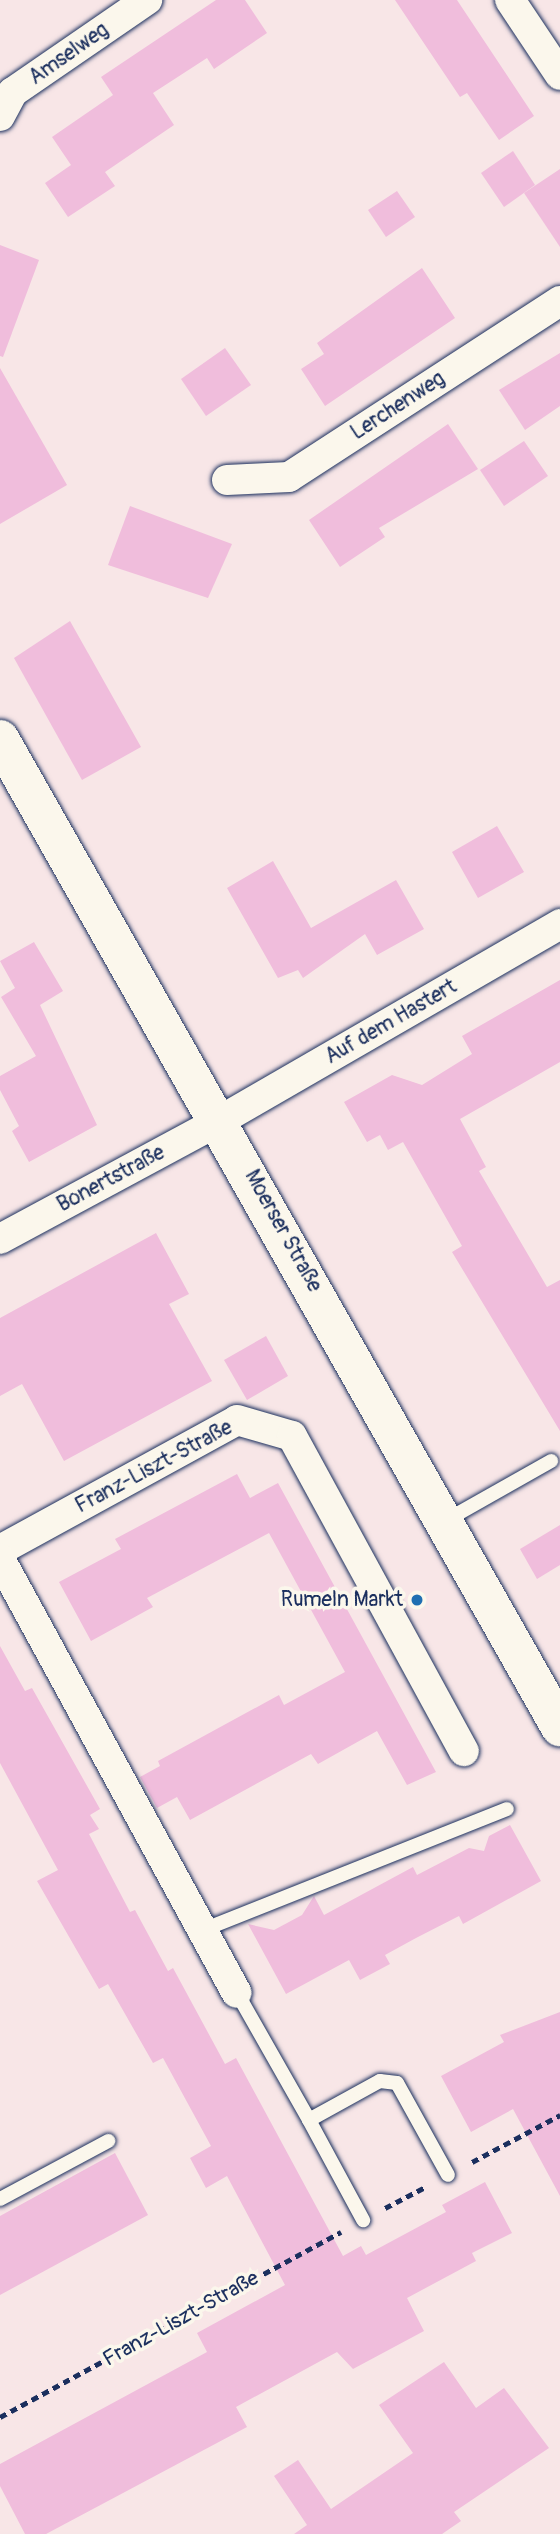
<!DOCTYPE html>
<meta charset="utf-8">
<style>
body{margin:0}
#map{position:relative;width:560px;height:2534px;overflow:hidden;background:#f8e6e7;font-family:Pangolin,sans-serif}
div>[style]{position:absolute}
.building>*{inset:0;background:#f0bddc}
.path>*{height:4.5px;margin-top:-2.25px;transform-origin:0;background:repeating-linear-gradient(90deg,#1b2f5e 0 7px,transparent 0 12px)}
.roads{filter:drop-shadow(0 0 2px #1b2f5e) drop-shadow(0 0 2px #1b2f5e)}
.service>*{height:14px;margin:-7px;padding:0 7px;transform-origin:7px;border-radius:7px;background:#fbf7ec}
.minor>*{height:30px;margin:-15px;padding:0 15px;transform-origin:15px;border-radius:15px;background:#fbf7ec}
.secondary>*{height:38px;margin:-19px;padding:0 19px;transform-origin:19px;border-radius:19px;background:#fbf7ec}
.dots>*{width:19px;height:19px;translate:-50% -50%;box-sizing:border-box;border:4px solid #fbf7ec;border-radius:50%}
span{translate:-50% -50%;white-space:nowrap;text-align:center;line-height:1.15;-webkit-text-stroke:7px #fbf7ec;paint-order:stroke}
.street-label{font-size:21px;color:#1b2f5e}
.poi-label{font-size:21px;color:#1b2f5e}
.right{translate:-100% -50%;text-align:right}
</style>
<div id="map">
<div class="building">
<div style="clip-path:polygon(216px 0,245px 0,267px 33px,214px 69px,207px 58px,153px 93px,174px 125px,105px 172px,115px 186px,68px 217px,45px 183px,71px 165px,52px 137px,113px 95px,101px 77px)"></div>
<div style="clip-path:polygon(395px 0,457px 0,534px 116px,499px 140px,467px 93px,460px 97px)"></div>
<div style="clip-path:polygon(513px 151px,535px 185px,504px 207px,481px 173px)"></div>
<div style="clip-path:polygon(560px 169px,560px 247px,524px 193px)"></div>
<div style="clip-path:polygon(397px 191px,415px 217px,386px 237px,368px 210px)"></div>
<div style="clip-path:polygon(0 245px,39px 260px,3px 357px,0 356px)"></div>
<div style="clip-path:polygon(422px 268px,455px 318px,325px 406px,301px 369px,324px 354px,317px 343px)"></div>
<div style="clip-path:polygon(225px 348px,251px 385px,206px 416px,181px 379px)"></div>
<div style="clip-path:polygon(560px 353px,560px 406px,525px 430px,499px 390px)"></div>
<div style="clip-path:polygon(0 368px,67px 485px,0 524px)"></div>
<div style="clip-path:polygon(448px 424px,478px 469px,379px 528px,385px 537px,340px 567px,309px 520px)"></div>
<div style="clip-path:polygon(524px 441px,548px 476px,504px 506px,480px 470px)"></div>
<div style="clip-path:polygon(130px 506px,232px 544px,208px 598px,108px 565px)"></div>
<div style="clip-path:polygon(70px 621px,141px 747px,82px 780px,14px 658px)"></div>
<div style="clip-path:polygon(497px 826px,524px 872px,478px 898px,452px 852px)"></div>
<div style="clip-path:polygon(273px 861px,311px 928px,396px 880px,424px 929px,377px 955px,365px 934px,303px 978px,298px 970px,278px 978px,227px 888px)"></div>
<div style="clip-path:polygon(34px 942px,63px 991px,40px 1005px,97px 1125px,29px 1162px,12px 1131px,19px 1126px,0 1090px,0 1076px,36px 1056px,1px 997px,15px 988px,0 961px)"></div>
<div style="clip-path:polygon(560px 980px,560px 1062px,460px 1119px,486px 1167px,479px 1171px,547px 1287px,560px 1280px,560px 1431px,452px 1252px,462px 1246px,403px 1142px,388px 1150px,380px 1135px,367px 1142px,344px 1102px,392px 1075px,422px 1085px,472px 1054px,462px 1036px)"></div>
<div style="clip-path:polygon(156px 1233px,189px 1294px,169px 1304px,212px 1381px,64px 1461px,22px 1384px,0 1396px,0 1318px)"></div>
<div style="clip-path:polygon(266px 1336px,288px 1376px,247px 1400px,224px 1360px)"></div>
<div style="clip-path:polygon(237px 1474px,250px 1498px,278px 1483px,436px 1772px,407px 1785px,377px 1731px,318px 1764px,311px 1754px,190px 1820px,177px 1797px,157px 1808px,140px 1777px,160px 1766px,158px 1761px,279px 1695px,284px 1705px,345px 1672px,269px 1533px,147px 1598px,153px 1607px,91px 1641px,59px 1582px,121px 1549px,115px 1539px)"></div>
<div style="clip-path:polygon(560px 1525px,560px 1565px,537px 1579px,520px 1549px)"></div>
<div style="clip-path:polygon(0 1646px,25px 1691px,32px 1688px,100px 1809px,90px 1815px,99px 1829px,89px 1834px,130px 1912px,135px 1910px,168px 1971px,173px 1968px,225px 2064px,236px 2058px,343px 2256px,361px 2246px,366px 2255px,446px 2212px,442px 2205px,485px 2182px,512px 2233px,472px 2253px,476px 2261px,407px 2298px,424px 2331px,353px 2369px,337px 2352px,236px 2407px,247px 2427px,46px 2534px,25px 2534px,0 2486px,0 2464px,207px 2352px,197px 2333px,285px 2285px,227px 2176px,206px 2188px,190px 2158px,211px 2146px,163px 2058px,153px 2063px,108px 1984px,99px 1989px,37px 1881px,58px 1870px,0 1763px)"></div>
<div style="clip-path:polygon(510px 1825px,541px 1881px,463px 1924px,459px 1916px,416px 1938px,385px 1955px,390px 1964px,360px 1980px,349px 1960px,286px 1994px,248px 1924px,274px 1930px,302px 1915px,314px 1896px,324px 1915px,413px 1867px,417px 1875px,469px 1848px,484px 1851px,489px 1836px)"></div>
<div style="clip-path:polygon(560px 2012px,560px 2196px,513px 2109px,471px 2132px,441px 2076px,504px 2042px,500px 2035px)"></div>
<div style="clip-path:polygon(115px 2153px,148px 2215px,0 2295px,0 2216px)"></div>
<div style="clip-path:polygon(444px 2362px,476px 2408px,504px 2388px,549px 2448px,454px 2512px,461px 2521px,442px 2534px,294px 2534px,307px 2525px,274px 2476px,298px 2460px,331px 2509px,413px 2453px,379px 2405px)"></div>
</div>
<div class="path">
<div style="left:472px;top:2162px;width:100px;rotate:-28.1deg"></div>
<div style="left:385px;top:2208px;width:47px;rotate:-27.6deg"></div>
<div style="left:0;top:2417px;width:388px;rotate:-28.5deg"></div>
</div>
<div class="roads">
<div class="service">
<div style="left:445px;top:1521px;width:122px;rotate:-29.5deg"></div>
<div style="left:203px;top:1930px;width:327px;rotate:-21.7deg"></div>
<div style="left:237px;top:1993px;width:146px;rotate:60.4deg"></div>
<div style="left:309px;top:2120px;width:81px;rotate:-28.8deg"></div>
<div style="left:380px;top:2081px;width:17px;rotate:7deg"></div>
<div style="left:397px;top:2083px;width:105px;rotate:61deg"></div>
<div style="left:309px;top:2120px;width:114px;rotate:61.6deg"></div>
<div style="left:0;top:2199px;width:123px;rotate:-28.2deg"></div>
</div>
<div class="minor">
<div style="left:510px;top:0;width:90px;rotate:56.3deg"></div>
<div style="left:0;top:116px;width:27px;rotate:-62deg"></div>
<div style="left:13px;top:92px;width:163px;rotate:-34.5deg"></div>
<div style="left:227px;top:480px;width:62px;rotate:-2.8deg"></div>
<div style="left:289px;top:477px;width:323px;rotate:-33deg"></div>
<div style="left:0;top:1239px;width:251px;rotate:-28.3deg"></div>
<div style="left:221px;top:1120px;width:392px;rotate:-30deg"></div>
<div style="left:0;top:1550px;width:270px;rotate:-28.7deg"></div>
<div style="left:237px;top:1420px;width:57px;rotate:16.2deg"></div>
<div style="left:292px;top:1436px;width:359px;rotate:61.4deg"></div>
<div style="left:0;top:1559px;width:494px;rotate:61.4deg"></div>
</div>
<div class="secondary">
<div style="left:0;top:739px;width:1136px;rotate:60.46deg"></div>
</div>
</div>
<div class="dots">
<div style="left:417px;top:1600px;background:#1f6fb2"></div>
</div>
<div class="street-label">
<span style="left:69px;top:54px;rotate:-35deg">Amselweg</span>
<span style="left:398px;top:406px;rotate:-33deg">Lerchenweg</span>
<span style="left:391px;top:1022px;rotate:-30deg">Auf dem Hastert</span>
<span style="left:111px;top:1179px;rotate:-28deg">Bonertstraße</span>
<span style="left:283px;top:1231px;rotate:61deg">Moerser Straße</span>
<span style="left:154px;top:1467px;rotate:-28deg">Franz-Liszt-Straße</span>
<span style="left:181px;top:2319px;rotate:-29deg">Franz-Liszt-Straße</span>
</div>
<div class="poi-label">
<span class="right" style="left:403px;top:1600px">Rumeln Markt</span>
</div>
</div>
